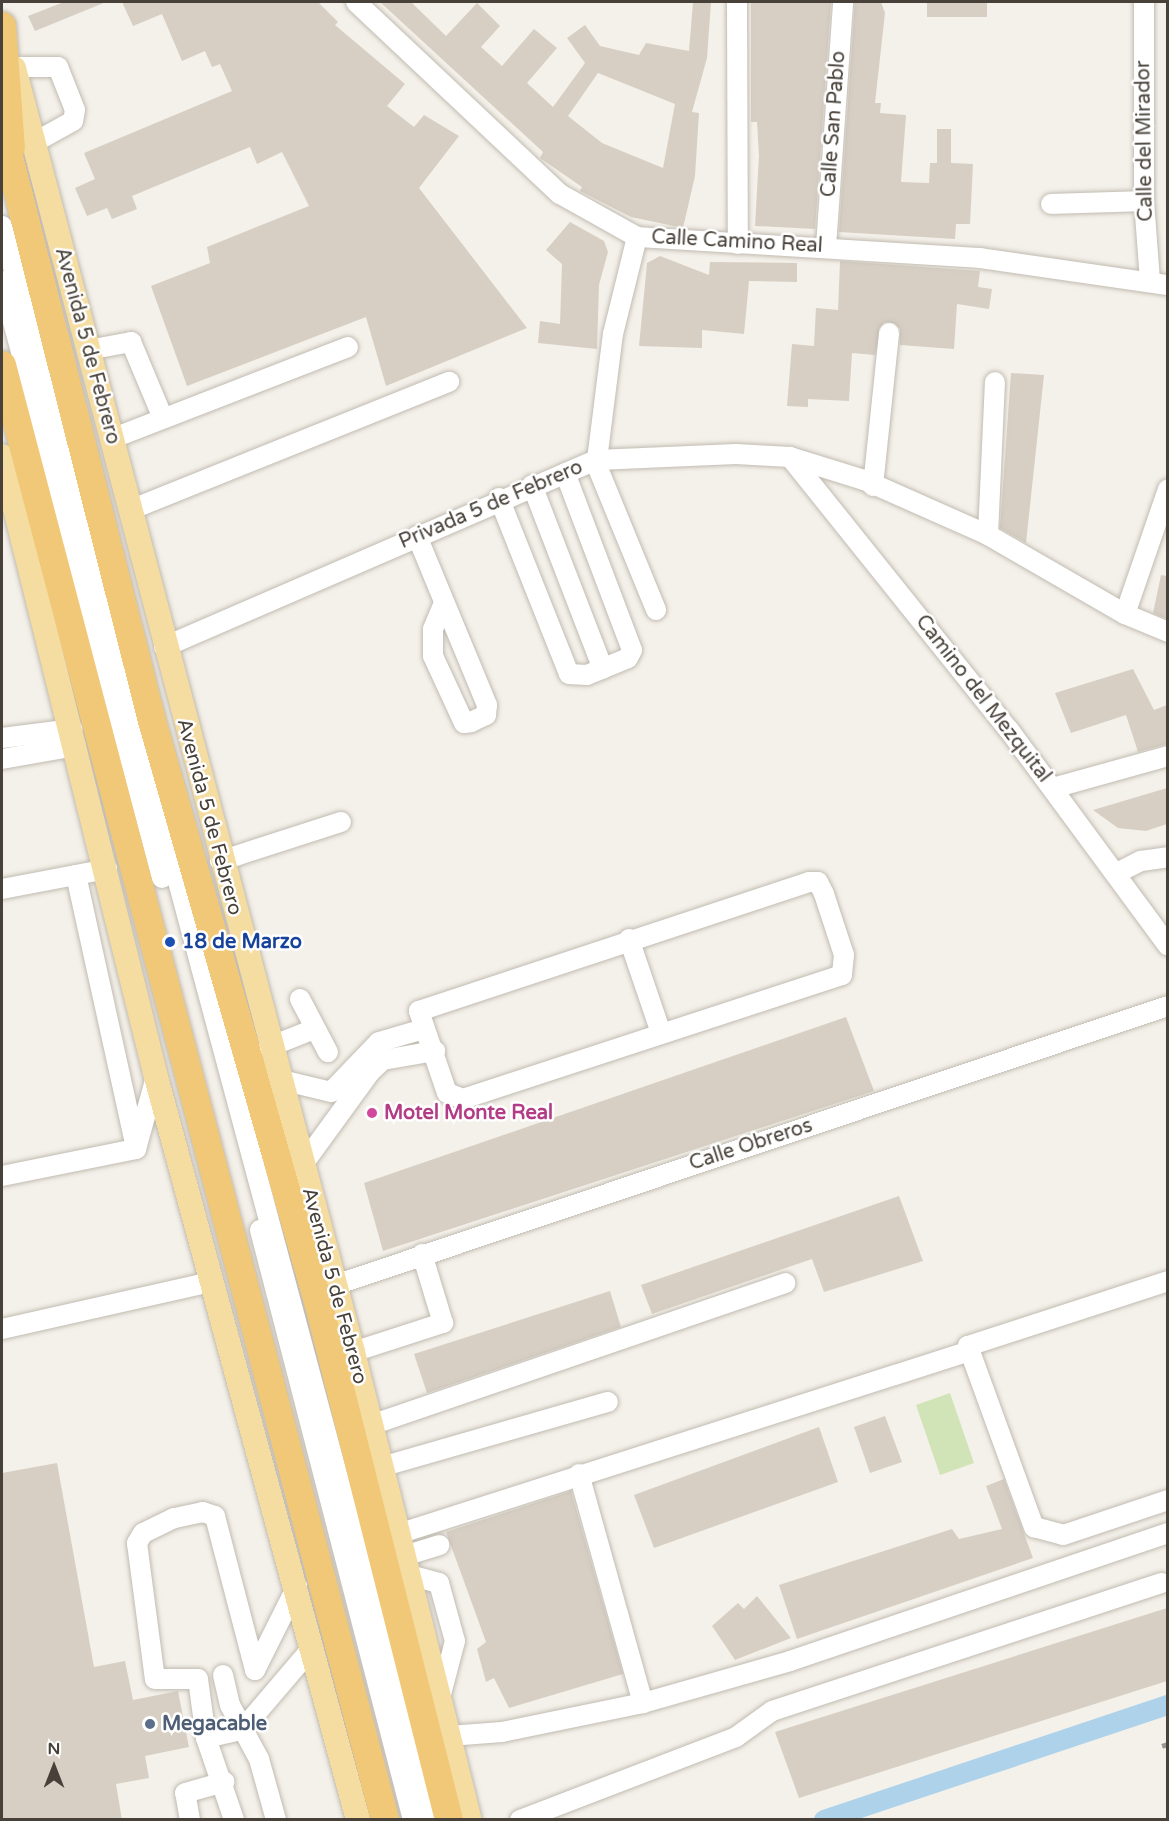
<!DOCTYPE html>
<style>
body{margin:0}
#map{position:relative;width:1169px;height:1821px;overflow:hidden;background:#f4f1ea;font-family:"Varela Round",sans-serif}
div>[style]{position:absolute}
.green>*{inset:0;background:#d0e4b7}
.canal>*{height:20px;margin:-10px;padding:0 10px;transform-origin:10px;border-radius:10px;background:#add2ea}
.building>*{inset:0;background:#d7cfc4}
.roads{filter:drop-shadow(0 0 2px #c1bbb1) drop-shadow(0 0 2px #c1bbb1)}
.minor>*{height:20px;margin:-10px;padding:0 10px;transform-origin:10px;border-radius:10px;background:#fff}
.major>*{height:24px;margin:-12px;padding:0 12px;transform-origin:12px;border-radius:12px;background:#f5dda2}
.highway>*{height:28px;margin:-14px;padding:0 14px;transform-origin:14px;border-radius:14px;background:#f1c878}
.rail>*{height:4.5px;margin-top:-2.25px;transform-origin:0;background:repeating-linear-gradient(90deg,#989898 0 8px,transparent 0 16px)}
.dots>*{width:16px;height:16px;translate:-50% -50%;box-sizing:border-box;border:3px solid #fff;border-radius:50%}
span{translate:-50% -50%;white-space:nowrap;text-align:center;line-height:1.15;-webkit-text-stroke:5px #fff;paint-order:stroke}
.street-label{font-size:20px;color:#474139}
.transit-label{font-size:20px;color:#164399;font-weight:700}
.left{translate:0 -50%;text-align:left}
.hotel-label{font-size:20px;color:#b23c85;font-weight:700}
.service-label{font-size:20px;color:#4e5e75;font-weight:700}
.frame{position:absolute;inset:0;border:3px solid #474139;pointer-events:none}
.north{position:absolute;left:24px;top:1737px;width:60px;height:60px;-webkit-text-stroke:4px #fff;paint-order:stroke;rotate:0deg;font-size:16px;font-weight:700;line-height:24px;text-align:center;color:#474139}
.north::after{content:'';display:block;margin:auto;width:21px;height:27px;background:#474139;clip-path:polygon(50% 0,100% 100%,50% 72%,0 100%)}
</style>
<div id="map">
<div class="green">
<div style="clip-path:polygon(950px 1393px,974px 1463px,940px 1475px,916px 1405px)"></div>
</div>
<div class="canal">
<div style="left:824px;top:1820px;width:363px;rotate:-18.5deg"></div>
</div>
<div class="building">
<div style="clip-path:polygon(64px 2px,106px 2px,35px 31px,28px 16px)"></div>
<div style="clip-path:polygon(122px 2px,318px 2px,338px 22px,335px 25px,405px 84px,387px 106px,414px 127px,424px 115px,459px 136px,419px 188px,527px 328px,386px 386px,366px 317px,187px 386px,151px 286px,210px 263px,207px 247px,309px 206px,282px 152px,257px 164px,250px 147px,132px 196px,137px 209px,112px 219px,107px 208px,87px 216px,75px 188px,95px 179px,84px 153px,232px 91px,220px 64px,212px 67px,205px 51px,182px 61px,162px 14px,133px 26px)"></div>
<div style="clip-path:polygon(evenodd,380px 2px,411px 2px,446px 36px,477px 3px,500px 26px,481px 47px,502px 66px,534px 29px,557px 48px,527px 83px,553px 107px,585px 63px,567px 38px,585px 25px,600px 46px,639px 55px,646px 43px,689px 51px,693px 2px,711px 2px,707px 58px,692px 112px,699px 113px,695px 176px,683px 228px,631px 217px,580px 191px,582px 187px,540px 158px,543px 152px,380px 2px,598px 73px,675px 104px,663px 168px,602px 143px,568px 116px,598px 73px)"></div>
<div style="clip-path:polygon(751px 2px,831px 2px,815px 229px,755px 226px,759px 156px,757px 122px,751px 122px)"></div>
<div style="clip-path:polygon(855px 2px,881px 2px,885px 13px,875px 103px,881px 103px,880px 113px,906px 115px,901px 182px,929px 183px,930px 163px,937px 163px,937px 129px,951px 129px,951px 163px,973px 164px,970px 224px,956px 224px,955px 239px,839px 232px)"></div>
<div style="clip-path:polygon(927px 2px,987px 2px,987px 17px,927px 17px)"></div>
<div style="clip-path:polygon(570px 222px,604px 241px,608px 252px,599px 285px,597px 349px,538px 343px,540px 321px,560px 324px,562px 264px,546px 250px)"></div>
<div style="clip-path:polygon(660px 256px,709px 275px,710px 262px,797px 263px,797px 282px,749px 281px,744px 334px,702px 330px,702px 348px,639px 346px,647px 263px)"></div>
<div style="clip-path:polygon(840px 261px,980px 271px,978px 287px,992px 289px,989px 309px,957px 304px,954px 349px,900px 345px,900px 328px,884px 322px,875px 355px,852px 353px,849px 401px,808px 399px,808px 407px,787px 406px,792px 344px,814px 346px,816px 308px,838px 310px)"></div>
<div style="clip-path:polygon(1011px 373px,1044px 375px,1026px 543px,1000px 528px)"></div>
<div style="clip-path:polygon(1161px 575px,1167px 576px,1167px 619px,1153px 613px)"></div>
<div style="clip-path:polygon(1133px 669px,1154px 710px,1167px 705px,1167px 744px,1138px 752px,1126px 715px,1071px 733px,1055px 693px)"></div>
<div style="clip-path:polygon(1167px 788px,1167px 824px,1146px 831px,1118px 828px,1093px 810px)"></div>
<div style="clip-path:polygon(846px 1017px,874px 1091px,383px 1251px,364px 1183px)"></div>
<div style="clip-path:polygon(899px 1196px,923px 1261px,824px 1292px,812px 1259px,652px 1314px,641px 1285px)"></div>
<div style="clip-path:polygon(610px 1291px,621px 1327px,427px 1393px,414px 1354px)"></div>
<div style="clip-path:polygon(885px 1416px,902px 1462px,870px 1473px,854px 1427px)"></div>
<div style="clip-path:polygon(819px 1427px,838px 1482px,654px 1548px,634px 1495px)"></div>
<div style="clip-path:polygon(57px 1463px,94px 1667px,125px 1661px,133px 1700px,178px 1691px,189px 1747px,145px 1756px,149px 1778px,116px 1784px,122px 1820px,2px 1820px,2px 1473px)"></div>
<div style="clip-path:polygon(1004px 1479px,1033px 1558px,797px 1639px,779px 1585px,952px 1529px,959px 1539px,1002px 1529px,986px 1486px)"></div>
<div style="clip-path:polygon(571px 1491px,623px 1674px,509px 1708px,494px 1678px,486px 1682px,477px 1649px,486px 1642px,446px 1532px)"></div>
<div style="clip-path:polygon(757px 1596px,791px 1638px,735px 1660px,712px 1626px,738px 1603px,744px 1609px)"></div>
<div style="clip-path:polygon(1167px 1608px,1167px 1681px,799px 1798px,775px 1732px)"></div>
</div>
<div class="roads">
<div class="minor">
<div style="left:356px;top:2px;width:280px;rotate:43.3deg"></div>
<div style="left:560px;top:194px;width:88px;rotate:29.2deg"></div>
<div style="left:637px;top:237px;width:344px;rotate:3.5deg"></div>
<div style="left:980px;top:258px;width:190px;rotate:8.2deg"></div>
<div style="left:737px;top:2px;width:242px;rotate:89.8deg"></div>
<div style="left:1144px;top:2px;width:199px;rotate:90deg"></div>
<div style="left:1144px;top:201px;width:80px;rotate:85.7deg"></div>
<div style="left:13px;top:67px;width:45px"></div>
<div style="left:58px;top:67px;width:46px;rotate:68.4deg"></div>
<div style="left:75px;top:110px;width:11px;rotate:100deg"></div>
<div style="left:73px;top:121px;width:46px;rotate:151.2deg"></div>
<div style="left:1051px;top:204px;width:93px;rotate:-1.8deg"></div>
<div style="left:2px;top:226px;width:1650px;rotate:74.97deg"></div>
<div style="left:826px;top:247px;width:246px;rotate:-86deg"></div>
<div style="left:2px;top:281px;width:618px;rotate:75deg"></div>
<div style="left:88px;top:350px;width:44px;rotate:-10.5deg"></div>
<div style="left:131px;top:342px;width:82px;rotate:67.2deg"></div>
<div style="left:111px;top:439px;width:254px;rotate:-21.2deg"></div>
<div style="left:790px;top:457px;width:350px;rotate:51.3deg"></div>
<div style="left:1009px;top:730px;width:268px;rotate:53.6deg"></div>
<div style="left:597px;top:460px;width:127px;rotate:-82.8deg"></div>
<div style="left:613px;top:334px;width:100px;rotate:-76.1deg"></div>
<div style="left:595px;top:461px;width:161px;rotate:67.7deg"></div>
<div style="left:532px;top:485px;width:197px;rotate:68.9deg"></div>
<div style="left:873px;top:486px;width:154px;rotate:-84deg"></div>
<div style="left:499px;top:498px;width:189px;rotate:68.3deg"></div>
<div style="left:569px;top:674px;width:18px;rotate:3deg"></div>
<div style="left:587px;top:675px;width:44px;rotate:-22.5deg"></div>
<div style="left:628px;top:658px;width:9px;rotate:-63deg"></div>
<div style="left:632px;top:650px;width:189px;rotate:-110.7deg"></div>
<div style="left:130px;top:510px;width:344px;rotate:-21.9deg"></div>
<div style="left:988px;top:535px;width:153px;rotate:-87.4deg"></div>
<div style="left:417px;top:536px;width:183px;rotate:67.5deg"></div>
<div style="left:487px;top:705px;width:10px;rotate:96deg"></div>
<div style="left:486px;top:715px;width:17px;rotate:155deg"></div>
<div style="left:471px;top:722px;width:7px;rotate:172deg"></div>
<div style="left:464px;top:723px;width:74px;rotate:-114.8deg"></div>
<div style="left:433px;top:656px;width:27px;rotate:-90deg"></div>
<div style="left:433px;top:629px;width:25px;rotate:-67deg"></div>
<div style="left:1125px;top:614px;width:132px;rotate:-71deg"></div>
<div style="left:164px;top:647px;width:472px;rotate:-23.4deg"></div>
<div style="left:597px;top:460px;width:139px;rotate:-2.5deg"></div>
<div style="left:736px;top:454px;width:54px;rotate:3.2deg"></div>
<div style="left:790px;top:457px;width:77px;rotate:17.3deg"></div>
<div style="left:864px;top:480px;width:136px;rotate:23.9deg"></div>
<div style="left:988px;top:535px;width:158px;rotate:30deg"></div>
<div style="left:1125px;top:614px;width:47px;rotate:22.7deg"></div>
<div style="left:2px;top:738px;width:71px;rotate:-7.3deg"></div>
<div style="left:2px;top:759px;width:75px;rotate:-10deg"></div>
<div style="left:1053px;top:788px;width:119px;rotate:-15.5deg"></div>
<div style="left:220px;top:861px;width:127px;rotate:-17.9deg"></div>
<div style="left:1117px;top:873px;width:27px;rotate:-27deg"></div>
<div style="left:1141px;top:861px;width:27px;rotate:-8deg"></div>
<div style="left:76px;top:875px;width:280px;rotate:77.6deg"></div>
<div style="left:809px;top:882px;width:9px"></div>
<div style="left:818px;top:882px;width:13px;rotate:63deg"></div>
<div style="left:824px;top:894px;width:64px;rotate:71.8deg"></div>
<div style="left:844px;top:955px;width:20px;rotate:96deg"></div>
<div style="left:842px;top:975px;width:399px;rotate:161.9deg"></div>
<div style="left:463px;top:1099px;width:17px;rotate:-159deg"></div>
<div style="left:447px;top:1093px;width:87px;rotate:-108.9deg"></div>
<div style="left:419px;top:1011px;width:411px;rotate:-18.3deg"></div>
<div style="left:2px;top:889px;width:107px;rotate:-10.8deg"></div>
<div style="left:629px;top:939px;width:96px;rotate:71.2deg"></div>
<div style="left:300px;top:999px;width:60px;rotate:62.2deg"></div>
<div style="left:269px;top:1047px;width:46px;rotate:-21.6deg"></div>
<div style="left:277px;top:1079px;width:56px;rotate:13.5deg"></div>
<div style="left:331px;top:1092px;width:69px;rotate:-46.2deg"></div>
<div style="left:379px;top:1042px;width:47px;rotate:-16.1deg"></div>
<div style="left:301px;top:1167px;width:117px;rotate:-54deg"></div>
<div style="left:370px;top:1072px;width:18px;rotate:-43deg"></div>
<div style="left:383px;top:1060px;width:53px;rotate:-9.8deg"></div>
<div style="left:2px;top:1176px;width:137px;rotate:-11.4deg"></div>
<div style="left:136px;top:1149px;width:75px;rotate:-74.5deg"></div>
<div style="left:260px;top:1230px;width:610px;rotate:75.46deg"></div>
<div style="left:1168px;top:1281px;width:210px;rotate:162deg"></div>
<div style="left:968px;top:1346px;width:193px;rotate:70deg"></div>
<div style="left:1034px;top:1527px;width:30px;rotate:15deg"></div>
<div style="left:1063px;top:1535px;width:111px;rotate:-18.4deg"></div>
<div style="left:335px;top:1285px;width:878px;rotate:-18.52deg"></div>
<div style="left:2px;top:1329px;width:214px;rotate:-12.7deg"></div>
<div style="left:353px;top:1352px;width:95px;rotate:-17.9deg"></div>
<div style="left:443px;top:1323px;width:72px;rotate:-106.9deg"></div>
<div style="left:371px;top:1425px;width:438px;rotate:-18.9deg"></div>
<div style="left:381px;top:1467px;width:236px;rotate:-16deg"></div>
<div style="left:579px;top:1474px;width:238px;rotate:74.4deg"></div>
<div style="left:398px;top:1534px;width:597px;rotate:-17.74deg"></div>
<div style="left:967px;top:1352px;width:6px;rotate:-81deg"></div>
<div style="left:404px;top:1556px;width:37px;rotate:-17deg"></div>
<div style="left:409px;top:1575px;width:31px;rotate:15deg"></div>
<div style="left:439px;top:1583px;width:60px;rotate:74.6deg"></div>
<div style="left:455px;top:1641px;width:59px;rotate:104.7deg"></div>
<div style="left:255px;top:1670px;width:159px;rotate:-104.6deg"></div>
<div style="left:215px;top:1516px;width:13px;rotate:-162deg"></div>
<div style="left:203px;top:1512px;width:30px;rotate:168deg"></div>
<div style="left:174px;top:1518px;width:34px;rotate:154deg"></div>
<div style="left:143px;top:1533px;width:12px;rotate:121deg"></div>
<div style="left:137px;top:1543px;width:137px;rotate:82.5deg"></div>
<div style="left:155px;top:1679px;width:43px"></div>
<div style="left:198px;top:1679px;width:60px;rotate:82.3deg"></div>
<div style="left:206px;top:1738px;width:37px;rotate:-13deg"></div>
<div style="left:242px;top:1730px;width:109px;rotate:-49.5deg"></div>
<div style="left:255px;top:1670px;width:94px;rotate:-63.4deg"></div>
<div style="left:223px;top:1675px;width:31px;rotate:77deg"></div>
<div style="left:230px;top:1705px;width:61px;rotate:61.8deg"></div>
<div style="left:259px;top:1759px;width:63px;rotate:74.4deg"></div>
<div style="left:449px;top:1736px;width:53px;rotate:-4.3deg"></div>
<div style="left:502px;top:1732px;width:144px;rotate:-11.6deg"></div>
<div style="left:643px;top:1703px;width:153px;rotate:-15.9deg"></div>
<div style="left:790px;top:1661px;width:399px;rotate:-18.7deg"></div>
<div style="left:206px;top:1738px;width:87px;rotate:71.1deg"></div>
<div style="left:190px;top:1820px;width:27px;rotate:-100deg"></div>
<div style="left:185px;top:1793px;width:41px;rotate:-15.8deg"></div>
<div style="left:520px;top:1820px;width:231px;rotate:-21deg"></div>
<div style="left:736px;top:1737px;width:44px;rotate:-35.8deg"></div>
<div style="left:772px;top:1711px;width:410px;rotate:-18.2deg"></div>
</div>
<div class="major">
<div style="left:14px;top:68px;width:1328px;rotate:75.21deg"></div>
<div style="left:353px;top:1352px;width:482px;rotate:76deg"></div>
<div style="left:2px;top:456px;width:640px;rotate:76.07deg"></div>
<div style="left:156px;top:1077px;width:770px;rotate:74.79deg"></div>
</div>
<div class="highway">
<div style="left:2px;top:26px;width:122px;rotate:85.8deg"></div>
<div style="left:2px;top:129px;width:611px;rotate:75.78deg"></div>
<div style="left:152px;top:721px;width:612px;rotate:74.05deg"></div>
<div style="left:320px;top:1309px;width:527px;rotate:75.83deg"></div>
<div style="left:2px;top:365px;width:1505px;rotate:75.25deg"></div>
</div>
</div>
<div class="rail">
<div style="left:1162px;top:1746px;width:6px;rotate:-18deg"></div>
<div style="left:1166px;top:1759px;width:2px"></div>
</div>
<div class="dots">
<div style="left:170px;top:942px;background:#1a4fb4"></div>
<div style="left:372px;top:1113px;background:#d1479c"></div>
<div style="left:150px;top:1724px;background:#5c6f8a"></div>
</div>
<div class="street-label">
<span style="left:834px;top:124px;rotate:-86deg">Calle San Pablo</span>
<span style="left:1145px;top:141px;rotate:-91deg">Calle del Mirador</span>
<span style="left:737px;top:242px;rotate:3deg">Calle Camino Real</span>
<span style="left:87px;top:346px;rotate:75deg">Avenida 5 de Febrero</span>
<span style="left:491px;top:505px;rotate:-23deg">Privada 5 de Febrero</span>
<span style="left:983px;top:699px;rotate:52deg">Camino del Mezquital</span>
<span style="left:209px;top:817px;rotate:75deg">Avenida 5 de Febrero</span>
<span style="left:751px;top:1145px;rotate:-18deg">Calle Obreros</span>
<span style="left:334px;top:1286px;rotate:75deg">Avenida 5 de Febrero</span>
</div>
<div class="transit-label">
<span class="left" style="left:182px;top:942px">18 de Marzo</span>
</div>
<div class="hotel-label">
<span class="left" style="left:384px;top:1113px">Motel Monte Real</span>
</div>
<div class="service-label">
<span class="left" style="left:162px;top:1724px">Megacable</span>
</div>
<div class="frame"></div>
<div class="north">N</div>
</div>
